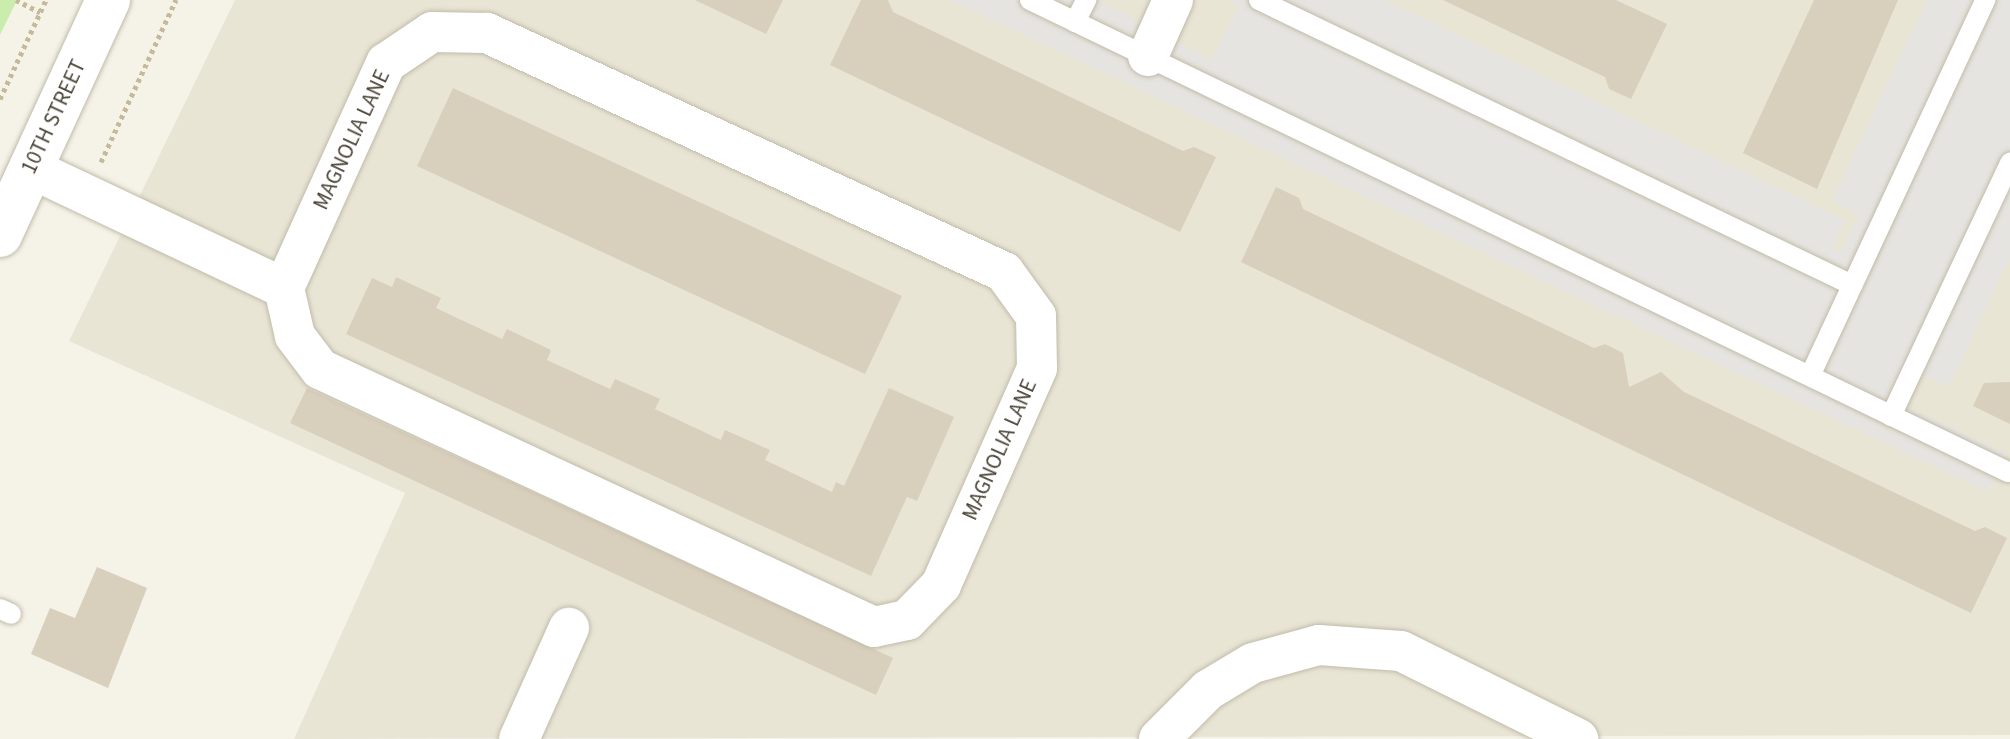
<!DOCTYPE html>
<style>
body{margin:0}
#map{position:relative;width:2010px;height:739px;overflow:hidden;background:#f5f2e8;font-family:"Source Sans 3",sans-serif}
div>[style]{position:absolute}
.residential>*{inset:0;background:#e9e5d5}
.green>*{inset:0;background:#caecad}
.parking>*{inset:0;background:#e6e4e0}
.building>*{inset:0;background:#d8cfbc}
.path>*{height:5px;margin-top:-2.5px;transform-origin:0;background:repeating-linear-gradient(90deg,#c4b999 0 4px,transparent 0 8px)}
.roads{filter:drop-shadow(0 0 2px #c1bba9) drop-shadow(0 0 2px #c1bba9)}
.service>*{height:20px;margin:-10px;padding:0 10px;transform-origin:10px;border-radius:10px;background:#fff}
.minor>*{height:40px;margin:-20px;padding:0 20px;transform-origin:20px;border-radius:20px;background:#fff}
.tertiary>*{height:44px;margin:-22px;padding:0 22px;transform-origin:22px;border-radius:22px;background:#fff}
span{translate:-50% -50%;white-space:nowrap;text-align:center;line-height:1.15;-webkit-text-stroke:6px #fff;paint-order:stroke}
.street-label{font-size:22px;color:#494336}
</style>
<div id="map">
<div class="residential">
<div style="clip-path:polygon(235px 0,2010px 0,2010px 735px,294px 739px,405px 493px,69px 341px)"></div>
</div>
<div class="green">
<div style="clip-path:polygon(0 0,17px 0,0 35px)"></div>
</div>
<div class="parking">
<div style="clip-path:polygon(950px 0,1099px 0,1212px 60px,1238px 7px,1228px 0,1385px 0,1845px 220px,1832px 248px,1841px 252px,1859px 214px,1832px 201px,1927px 0,2010px 0,2010px 257px,1949px 387px,1921px 374px,1906px 406px,2007px 454px,1988px 492px)"></div>
</div>
<div class="building">
<div style="clip-path:polygon(695px 0,783px 0,766px 34px)"></div>
<div style="clip-path:polygon(861px 0,888px 0,893px 12px,1183px 151px,1194px 147px,1216px 157px,1180px 232px,830px 65px)"></div>
<div style="clip-path:polygon(1443px 0,1616px 0,1667px 24px,1631px 99px,1609px 89px,1605px 77px)"></div>
<div style="clip-path:polygon(1814px 0,1898px 0,1817px 189px,1743px 153px)"></div>
<div style="clip-path:polygon(453px 88px,902px 296px,865px 374px,417px 166px)"></div>
<div style="clip-path:polygon(1276px 187px,1299px 198px,1303px 209px,1594px 348px,1605px 344px,1623px 353px,1629px 387px,1661px 372px,1684px 392px,1975px 531px,1985px 527px,2007px 538px,1971px 613px,1241px 262px)"></div>
<div style="clip-path:polygon(396px 277px,441px 298px,436px 308px,455px 317px,502px 339px,507px 329px,551px 350px,547px 360px,610px 389px,615px 379px,660px 399px,655px 409px,721px 440px,725px 430px,770px 450px,765px 460px,832px 492px,836px 482px,844px 486px,889px 388px,954px 417px,917px 501px,907px 497px,871px 576px,346px 334px,372px 278px,392px 287px)"></div>
<div style="clip-path:polygon(2010px 382px,2010px 424px,1973px 406px,1984px 383px)"></div>
<div style="clip-path:polygon(307px 388px,893px 658px,876px 695px,290px 423px)"></div>
<div style="clip-path:polygon(97px 567px,147px 588px,108px 688px,31px 654px,50px 608px,75px 618px)"></div>
</div>
<div class="path">
<div style="left:16px;top:0;width:27px;rotate:27deg"></div>
<div style="left:0;top:99px;width:109px;rotate:-65.1deg"></div>
<div style="left:101px;top:162px;width:179px;rotate:-65.2deg"></div>
</div>
<div class="roads">
<div class="service">
<div style="left:1030px;top:0;width:1086px;rotate:25.76deg"></div>
<div style="left:1259px;top:0;width:658px;rotate:25.67deg"></div>
<div style="left:1075px;top:22px;width:25px;rotate:-63deg"></div>
<div style="left:1810px;top:376px;width:415px;rotate:-65deg"></div>
<div style="left:1891px;top:416px;width:280px;rotate:-64.8deg"></div>
<div style="left:0;top:609px;width:12px;rotate:24deg"></div>
</div>
<div class="minor">
<div style="left:1148px;top:56px;width:61px;rotate:-65.9deg"></div>
<div style="left:30px;top:168px;width:281px;rotate:25.3deg"></div>
<div style="left:284px;top:288px;width:49px;rotate:77.1deg"></div>
<div style="left:295px;top:336px;width:41px;rotate:52.9deg"></div>
<div style="left:320px;top:369px;width:611px;rotate:24.97deg"></div>
<div style="left:874px;top:627px;width:34px;rotate:-12deg"></div>
<div style="left:907px;top:620px;width:49px;rotate:-45.8deg"></div>
<div style="left:941px;top:585px;width:237px;rotate:-66.1deg"></div>
<div style="left:1037px;top:368px;width:52px;rotate:-91.1deg"></div>
<div style="left:1036px;top:316px;width:54px;rotate:-126deg"></div>
<div style="left:1004px;top:272px;width:570px;rotate:-155.19deg"></div>
<div style="left:487px;top:33px;width:55px;rotate:-179deg"></div>
<div style="left:432px;top:32px;width:55px;rotate:146deg"></div>
<div style="left:386px;top:63px;width:247px;rotate:114.4deg"></div>
<div style="left:519px;top:739px;width:122px;rotate:-65.8deg"></div>
<div style="left:1159px;top:739px;width:69px;rotate:-45deg"></div>
<div style="left:1208px;top:690px;width:52px;rotate:-31deg"></div>
<div style="left:1253px;top:663px;width:68px;rotate:-15.3deg"></div>
<div style="left:1319px;top:645px;width:82px;rotate:4.2deg"></div>
<div style="left:1401px;top:651px;width:198px;rotate:26.4deg"></div>
</div>
<div class="tertiary">
<div style="left:0;top:235px;width:259px;rotate:-65.3deg"></div>
</div>
</div>
<div class="street-label">
<span style="left:54px;top:117px;rotate:-65deg">10TH STREET</span>
<span style="left:352px;top:140px;rotate:-65deg">MAGNOLIA LANE</span>
<span style="left:1000px;top:450px;rotate:-66deg">MAGNOLIA LANE</span>
</div>
</div>
